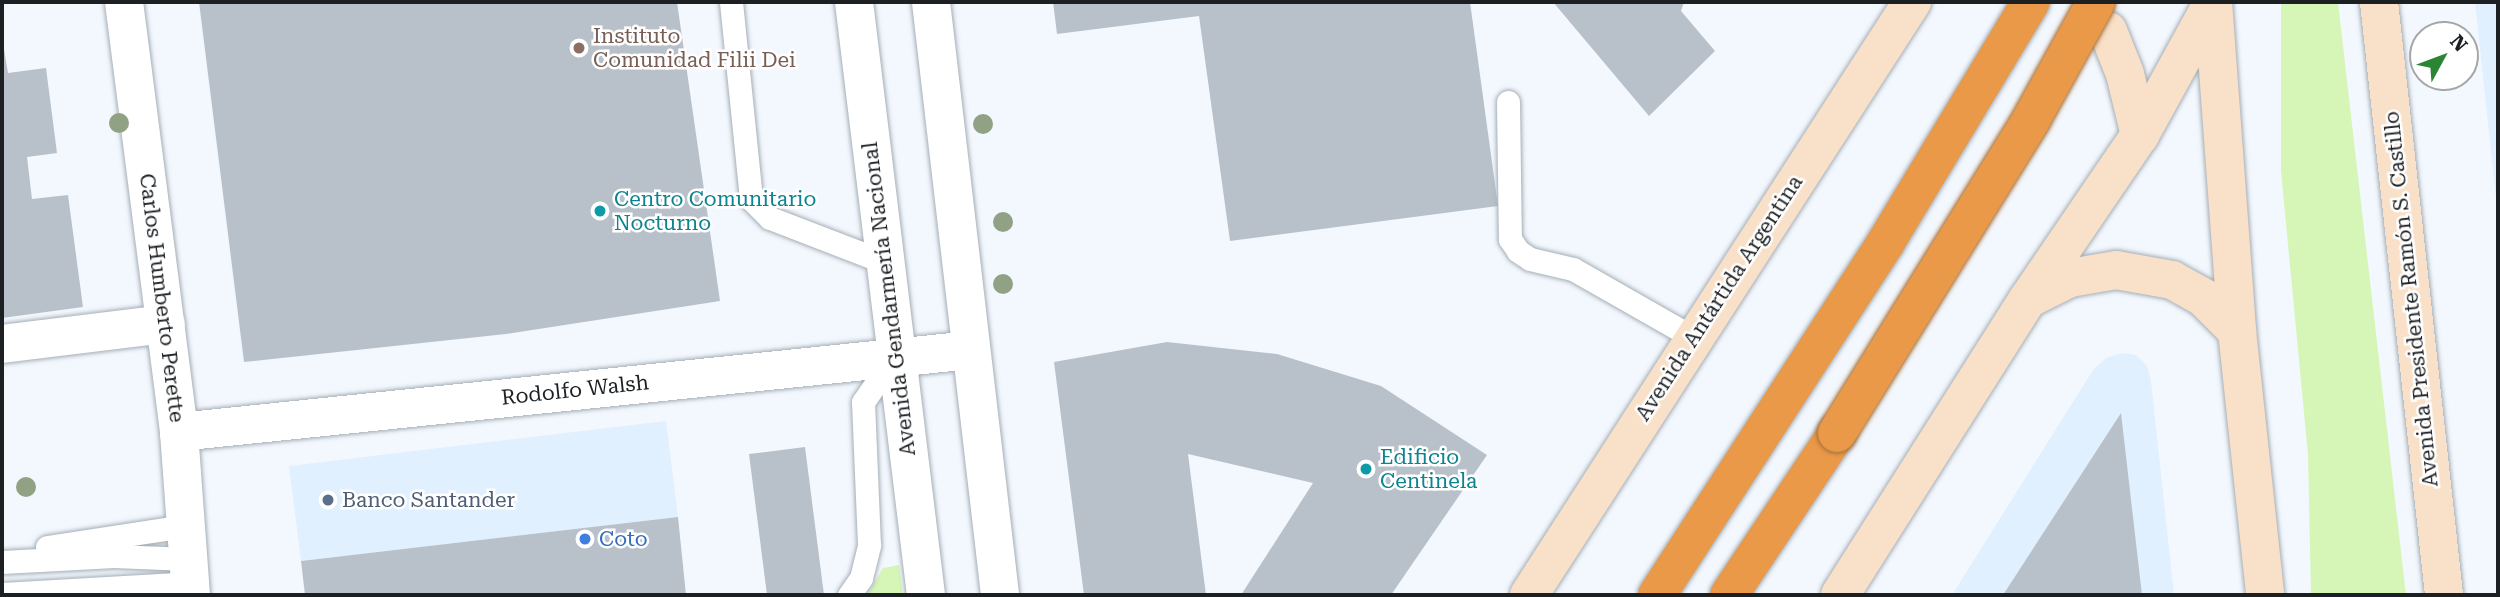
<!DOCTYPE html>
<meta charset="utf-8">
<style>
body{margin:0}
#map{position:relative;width:2500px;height:597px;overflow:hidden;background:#f3f8fe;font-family:"Roboto Serif",serif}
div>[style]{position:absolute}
.built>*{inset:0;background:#e0f0ff}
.green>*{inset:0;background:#d5f6b6}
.building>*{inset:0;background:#b8c1ca}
.roads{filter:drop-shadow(0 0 2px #a5aeb6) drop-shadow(0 0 2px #a5aeb6)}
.lane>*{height:23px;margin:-11.5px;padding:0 11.5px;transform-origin:11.5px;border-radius:11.5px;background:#fff}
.street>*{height:38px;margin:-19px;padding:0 19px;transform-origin:19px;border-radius:19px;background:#fff}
.secondary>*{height:38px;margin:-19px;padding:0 19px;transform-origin:19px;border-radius:19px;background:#f9e0c8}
.highway>*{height:38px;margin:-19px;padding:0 19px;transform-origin:19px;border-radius:19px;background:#ea9948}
.bridges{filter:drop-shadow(0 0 2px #a26f3b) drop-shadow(0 0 2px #a26f3b)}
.highway-bridge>*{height:38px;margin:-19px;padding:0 19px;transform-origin:19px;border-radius:19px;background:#ea9948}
.trees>*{width:20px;height:20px;margin:-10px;border-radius:50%;background:#91a184}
.dots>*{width:19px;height:19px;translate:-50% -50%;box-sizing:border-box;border:4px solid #fff;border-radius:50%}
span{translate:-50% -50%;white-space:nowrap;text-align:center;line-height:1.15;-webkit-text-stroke:5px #fff;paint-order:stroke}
.education-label{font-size:21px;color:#785e54}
.left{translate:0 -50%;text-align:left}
.culture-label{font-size:21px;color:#0d838f}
.street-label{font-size:21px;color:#1c2023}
.service-label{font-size:21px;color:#4e5e75}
.shop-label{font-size:21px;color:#366cbe}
.frame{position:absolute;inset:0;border:4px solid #1c2023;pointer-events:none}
.north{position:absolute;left:2409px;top:21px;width:70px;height:70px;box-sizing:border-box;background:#fff;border:2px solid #a4a6a7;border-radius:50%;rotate:49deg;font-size:19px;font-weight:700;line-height:28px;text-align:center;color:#1c2023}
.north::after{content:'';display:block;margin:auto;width:24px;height:32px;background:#2c8535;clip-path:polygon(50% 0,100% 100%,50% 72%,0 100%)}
</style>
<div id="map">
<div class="built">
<div style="clip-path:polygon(2475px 2px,2498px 2px,2498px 217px)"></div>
<div style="clip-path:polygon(2122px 353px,2136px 355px,2147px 366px,2151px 381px,2174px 595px,1952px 595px,2093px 370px,2106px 358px)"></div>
<div style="clip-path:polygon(666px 421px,678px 517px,301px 561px,289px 466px)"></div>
</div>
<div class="green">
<div style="clip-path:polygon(2281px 2px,2338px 2px,2406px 595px,2311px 595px,2308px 455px,2281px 171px)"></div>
<div style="clip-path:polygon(899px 565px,903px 595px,867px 595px,883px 568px)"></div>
</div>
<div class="building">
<div style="clip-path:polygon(199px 2px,677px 2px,720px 301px,506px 334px,244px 362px)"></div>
<div style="clip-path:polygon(1053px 2px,1470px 2px,1498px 206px,1230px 241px,1199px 16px,1057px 34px)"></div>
<div style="clip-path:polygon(1553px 2px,1684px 2px,1681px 11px,1715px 51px,1649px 116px)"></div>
<div style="clip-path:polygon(2px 37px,8px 73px,46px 68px,57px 153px,27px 157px,32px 199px,68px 195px,83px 307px,2px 318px)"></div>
<div style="clip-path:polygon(1167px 342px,1277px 354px,1381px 386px,1487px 455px,1391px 595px,1241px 595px,1313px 483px,1188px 454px,1206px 595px,1084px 595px,1054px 362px)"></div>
<div style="clip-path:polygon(2121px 413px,2142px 595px,2003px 595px)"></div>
<div style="clip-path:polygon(805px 447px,824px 595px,767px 595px,749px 454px)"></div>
<div style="clip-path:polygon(678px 517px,686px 595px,305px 595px,301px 561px)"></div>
</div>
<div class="roads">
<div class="lane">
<div style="left:731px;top:2px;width:198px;rotate:84.2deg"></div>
<div style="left:751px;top:199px;width:27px;rotate:45deg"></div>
<div style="left:770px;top:218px;width:122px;rotate:21.1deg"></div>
<div style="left:1508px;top:102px;width:137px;rotate:89.2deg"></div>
<div style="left:1510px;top:239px;width:14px;rotate:56deg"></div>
<div style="left:1518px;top:251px;width:14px;rotate:34deg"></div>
<div style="left:1530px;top:259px;width:44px;rotate:13.1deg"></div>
<div style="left:1573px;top:269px;width:139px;rotate:29.7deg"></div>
<div style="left:47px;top:547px;width:140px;rotate:-8.7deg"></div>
<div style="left:2px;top:562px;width:112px;rotate:-3.1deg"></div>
<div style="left:114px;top:556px;width:74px;rotate:2.3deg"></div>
<div style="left:2px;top:594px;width:188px;rotate:-3.3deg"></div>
<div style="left:849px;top:595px;width:21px;rotate:-55deg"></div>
<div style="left:861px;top:578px;width:34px;rotate:-76deg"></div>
<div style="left:869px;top:545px;width:143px;rotate:-92.4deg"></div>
<div style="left:863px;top:402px;width:56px;rotate:-55.2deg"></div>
</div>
<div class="street">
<div style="left:124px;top:2px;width:434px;rotate:82.7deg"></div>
<div style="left:179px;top:432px;width:163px;rotate:85.8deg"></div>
<div style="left:854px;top:2px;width:597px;rotate:83.08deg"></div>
<div style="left:931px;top:2px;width:597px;rotate:83.36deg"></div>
<div style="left:2px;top:344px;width:165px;rotate:-7deg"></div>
<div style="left:179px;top:432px;width:796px;rotate:-5.91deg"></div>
</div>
<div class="secondary">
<div style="left:2213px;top:2px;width:330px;rotate:85.8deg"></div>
<div style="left:2237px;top:331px;width:265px;rotate:83.9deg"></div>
<div style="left:2379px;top:2px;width:597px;rotate:83.74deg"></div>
<div style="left:2108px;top:31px;width:46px;rotate:68.4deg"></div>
<div style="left:2125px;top:74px;width:63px;rotate:76.2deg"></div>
<div style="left:2030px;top:298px;width:45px;rotate:-26.6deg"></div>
<div style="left:2070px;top:278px;width:47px;rotate:-9.9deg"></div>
<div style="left:2116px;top:270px;width:57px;rotate:10.1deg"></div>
<div style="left:2172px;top:280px;width:37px;rotate:29deg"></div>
<div style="left:2204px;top:298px;width:47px;rotate:45deg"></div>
<div style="left:1529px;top:595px;width:706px;rotate:-57.14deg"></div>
<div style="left:1840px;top:595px;width:351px;rotate:-57.6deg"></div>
<div style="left:2028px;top:299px;width:199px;rotate:-55.7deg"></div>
<div style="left:2140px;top:135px;width:152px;rotate:-61.2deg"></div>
</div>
<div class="highway">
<div style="left:1657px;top:595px;width:421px;rotate:-57deg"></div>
<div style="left:1886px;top:242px;width:280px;rotate:-58.9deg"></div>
<div style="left:1729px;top:595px;width:195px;rotate:-56.3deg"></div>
</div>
</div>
<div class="bridges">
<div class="highway-bridge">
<div style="left:1837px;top:433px;width:370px;rotate:-58.2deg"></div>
<div style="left:2032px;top:118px;width:132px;rotate:-61.1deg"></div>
</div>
</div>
<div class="trees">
<div style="left:119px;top:123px"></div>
<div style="left:983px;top:124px"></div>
<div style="left:1003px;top:222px"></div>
<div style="left:1003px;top:284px"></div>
<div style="left:26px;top:487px"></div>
</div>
<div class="dots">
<div style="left:579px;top:48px;background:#8d6e63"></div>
<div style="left:600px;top:211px;background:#0f9aa8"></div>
<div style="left:1366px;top:469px;background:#0f9aa8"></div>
<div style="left:328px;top:500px;background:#5c6f8a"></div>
<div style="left:585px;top:539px;background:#3f7fe0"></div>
</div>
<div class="education-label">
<span class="left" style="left:593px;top:48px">Instituto<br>Comunidad Filii Dei</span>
</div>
<div class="culture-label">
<span class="left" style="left:614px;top:211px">Centro Comunitario<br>Nocturno</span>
<span class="left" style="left:1380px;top:469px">Edificio<br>Centinela</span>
</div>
<div class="street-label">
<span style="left:162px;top:298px;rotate:83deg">Carlos Humberto Perette</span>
<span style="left:1719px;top:298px;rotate:-57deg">Avenida Antártida Argentina</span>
<span style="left:889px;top:299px;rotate:-97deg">Avenida Gendarmería Nacional</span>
<span style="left:2411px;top:299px;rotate:-96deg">Avenida Presidente Ramón S. Castillo</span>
<span style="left:575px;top:390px;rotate:-6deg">Rodolfo Walsh</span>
</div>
<div class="service-label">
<span class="left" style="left:342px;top:500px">Banco Santander</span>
</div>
<div class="shop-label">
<span class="left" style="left:599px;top:539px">Coto</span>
</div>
<div class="frame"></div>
<div class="north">N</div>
</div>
